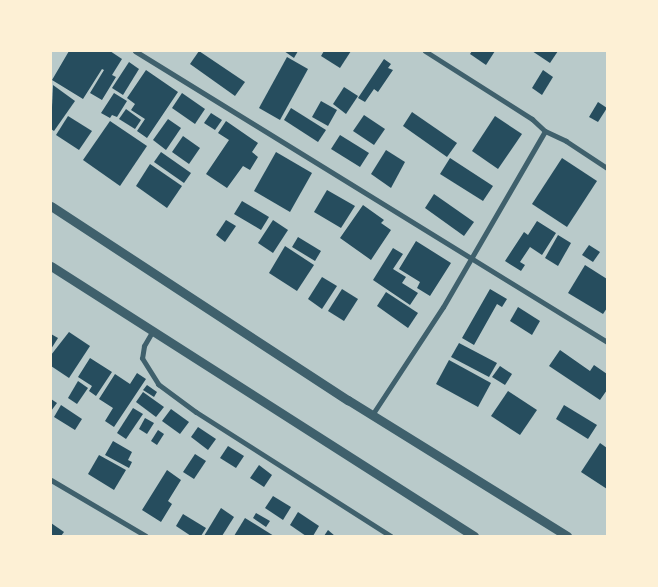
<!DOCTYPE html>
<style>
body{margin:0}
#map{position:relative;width:658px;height:587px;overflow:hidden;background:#fdf0d5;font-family:Bitter,serif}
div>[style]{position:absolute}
.green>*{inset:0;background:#b9caca}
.building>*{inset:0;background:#264d5e}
.minor>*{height:5px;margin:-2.5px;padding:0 2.5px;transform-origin:2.5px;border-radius:2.5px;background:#3f606c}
.tertiary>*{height:9px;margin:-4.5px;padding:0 4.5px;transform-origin:4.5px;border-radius:4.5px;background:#3f606c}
span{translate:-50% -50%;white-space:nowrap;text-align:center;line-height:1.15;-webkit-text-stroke:5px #fdf0d5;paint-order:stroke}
.frame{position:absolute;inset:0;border:52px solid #fdf0d5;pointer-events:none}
</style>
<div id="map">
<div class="green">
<div style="clip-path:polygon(51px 51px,607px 51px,607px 536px,51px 536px)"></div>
</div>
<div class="building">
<div style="clip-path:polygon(69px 51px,110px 51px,122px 59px,112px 75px,116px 77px,102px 100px,90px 93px,104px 70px,102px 69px,83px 99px,52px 80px)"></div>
<div style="clip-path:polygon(199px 51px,245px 82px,235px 96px,190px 64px)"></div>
<div style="clip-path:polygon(284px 51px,298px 51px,294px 58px)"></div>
<div style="clip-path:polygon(324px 51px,351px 51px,340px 68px,321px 56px)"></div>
<div style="clip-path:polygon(472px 51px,495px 51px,486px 65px,470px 54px)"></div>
<div style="clip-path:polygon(532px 51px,558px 51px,550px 63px)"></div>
<div style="clip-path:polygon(287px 57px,308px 69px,280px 120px,259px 108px)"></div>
<div style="clip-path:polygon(384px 59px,391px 64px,388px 68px,393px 70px,378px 92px,374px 89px,365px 102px,358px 98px)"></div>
<div style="clip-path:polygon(129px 62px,139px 69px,123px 95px,112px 88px)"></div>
<div style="clip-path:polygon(146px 70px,178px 92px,147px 138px,137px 131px,145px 119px,131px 110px,135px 104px,127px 98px)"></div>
<div style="clip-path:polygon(543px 70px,553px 77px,542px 95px,532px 88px)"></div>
<div style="clip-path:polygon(53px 85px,75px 101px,54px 131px,51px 129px)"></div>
<div style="clip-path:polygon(344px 87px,358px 96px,346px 114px,333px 104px)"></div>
<div style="clip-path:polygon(114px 93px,127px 101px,117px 117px,112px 115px,110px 118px,101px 113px)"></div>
<div style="clip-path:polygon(182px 93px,205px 109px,195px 124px,172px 108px)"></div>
<div style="clip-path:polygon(321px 101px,337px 110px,328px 126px,312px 117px)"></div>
<div style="clip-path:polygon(598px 102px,607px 108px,598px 122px,589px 117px)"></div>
<div style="clip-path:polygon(291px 108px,326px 130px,318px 142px,284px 120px)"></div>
<div style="clip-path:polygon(126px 109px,141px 120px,135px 129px,119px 119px)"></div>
<div style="clip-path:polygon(412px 112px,457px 143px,447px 157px,403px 126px)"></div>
<div style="clip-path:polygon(211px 113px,222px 120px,215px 130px,204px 123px)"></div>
<div style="clip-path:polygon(364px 115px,385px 129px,374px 145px,353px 131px)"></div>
<div style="clip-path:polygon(68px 116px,92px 131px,79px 150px,56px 135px)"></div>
<div style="clip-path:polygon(495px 116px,522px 134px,498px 169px,472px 151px)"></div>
<div style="clip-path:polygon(168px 119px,181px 128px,166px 150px,153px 140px)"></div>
<div style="clip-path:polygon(110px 121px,147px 146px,120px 186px,83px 160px)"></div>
<div style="clip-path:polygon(226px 121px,258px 143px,252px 152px,258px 157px,250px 170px,243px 166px,227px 188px,206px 174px,229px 140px,218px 133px)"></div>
<div style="clip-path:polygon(340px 135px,369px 153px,360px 167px,331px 149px)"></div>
<div style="clip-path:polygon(183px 136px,200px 148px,189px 164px,172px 152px)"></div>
<div style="clip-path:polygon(386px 150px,405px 162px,391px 188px,371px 174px)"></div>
<div style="clip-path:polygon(161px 152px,191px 173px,184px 183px,154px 162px)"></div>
<div style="clip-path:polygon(276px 152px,312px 173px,290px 212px,254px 191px)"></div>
<div style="clip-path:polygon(450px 158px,493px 186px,483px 201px,440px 174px)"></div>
<div style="clip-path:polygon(562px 158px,597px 181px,567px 227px,532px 204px)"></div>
<div style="clip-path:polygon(150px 164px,182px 186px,167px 208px,136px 186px)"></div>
<div style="clip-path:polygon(327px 190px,355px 206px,341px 228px,314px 212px)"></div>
<div style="clip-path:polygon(434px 194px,474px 222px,464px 236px,425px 208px)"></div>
<div style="clip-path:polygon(242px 201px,269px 217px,261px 230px,234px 214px)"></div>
<div style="clip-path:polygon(363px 205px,384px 220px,381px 223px,391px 230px,371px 260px,340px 238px)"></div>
<div style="clip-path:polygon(226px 220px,236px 226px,225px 242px,216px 235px)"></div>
<div style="clip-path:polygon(273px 220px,288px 230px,273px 253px,258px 243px)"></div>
<div style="clip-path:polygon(537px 221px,556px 233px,542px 255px,530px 247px,520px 262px,525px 265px,521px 271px,505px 261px,524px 232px,528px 235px)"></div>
<div style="clip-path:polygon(558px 235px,571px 243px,558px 266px,545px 258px)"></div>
<div style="clip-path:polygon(298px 237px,321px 251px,315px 261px,292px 247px)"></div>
<div style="clip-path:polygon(416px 241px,451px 263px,430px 296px,417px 288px,420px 282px,399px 269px)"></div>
<div style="clip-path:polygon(589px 245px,600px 252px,593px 262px,582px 255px)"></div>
<div style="clip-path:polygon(285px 246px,314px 265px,297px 291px,269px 273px)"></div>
<div style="clip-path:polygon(393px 248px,403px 254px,393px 269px,406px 277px,402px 283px,418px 293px,410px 305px,373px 280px)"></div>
<div style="clip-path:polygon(585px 265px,607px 279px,607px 308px,603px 314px,568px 293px)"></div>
<div style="clip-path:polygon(322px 277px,337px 286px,322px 309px,308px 299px)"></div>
<div style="clip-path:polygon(342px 289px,358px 299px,344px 321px,328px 311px)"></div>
<div style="clip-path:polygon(490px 289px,507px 299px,502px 307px,497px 304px,474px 345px,462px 338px)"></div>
<div style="clip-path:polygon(386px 292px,418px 313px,408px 328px,377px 306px)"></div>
<div style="clip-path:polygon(518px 307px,540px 321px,532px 335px,510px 321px)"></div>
<div style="clip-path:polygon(69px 332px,90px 346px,69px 378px,51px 366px,51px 355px)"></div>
<div style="clip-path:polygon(51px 334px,58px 338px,51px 349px)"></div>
<div style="clip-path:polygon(459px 343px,497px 363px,489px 377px,451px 357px)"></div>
<div style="clip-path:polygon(560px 350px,590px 371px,594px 365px,607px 374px,607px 390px,600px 400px,549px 366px)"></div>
<div style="clip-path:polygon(90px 358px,112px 372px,96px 396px,89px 391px,92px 386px,78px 377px)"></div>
<div style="clip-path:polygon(449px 360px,491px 383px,478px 407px,436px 384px)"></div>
<div style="clip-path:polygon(500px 366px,512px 374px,505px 385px,492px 377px)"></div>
<div style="clip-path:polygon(137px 373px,146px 379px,114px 427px,105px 421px,113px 408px,99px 399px,115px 374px,130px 384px)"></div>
<div style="clip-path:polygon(78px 381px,88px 388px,77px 404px,68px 398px)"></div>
<div style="clip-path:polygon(147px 385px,157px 392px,154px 397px,143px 390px)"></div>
<div style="clip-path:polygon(508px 391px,537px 410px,520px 435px,491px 416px)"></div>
<div style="clip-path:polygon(143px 392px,164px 407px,156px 417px,136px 402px)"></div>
<div style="clip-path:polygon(51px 399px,57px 403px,51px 411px)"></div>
<div style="clip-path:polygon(61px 405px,82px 419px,75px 430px,54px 417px)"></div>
<div style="clip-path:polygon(564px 405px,597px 425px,588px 439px,556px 419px)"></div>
<div style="clip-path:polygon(133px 408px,143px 414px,126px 439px,117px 433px)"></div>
<div style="clip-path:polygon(171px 409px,189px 422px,180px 434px,162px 421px)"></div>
<div style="clip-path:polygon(145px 418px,154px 423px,147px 434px,139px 429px)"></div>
<div style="clip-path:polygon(198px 427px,216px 439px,208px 450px,191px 437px)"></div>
<div style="clip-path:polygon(158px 430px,164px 434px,157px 445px,151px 441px)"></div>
<div style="clip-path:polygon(113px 441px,132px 452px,128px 460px,132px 462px,129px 468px,105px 455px)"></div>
<div style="clip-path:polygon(600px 443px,607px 448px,607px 489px,581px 472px)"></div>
<div style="clip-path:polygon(228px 446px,244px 456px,236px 468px,220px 458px)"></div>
<div style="clip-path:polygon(195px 454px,206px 461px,194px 479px,183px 472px)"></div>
<div style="clip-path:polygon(99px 455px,126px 470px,114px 490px,88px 474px)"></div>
<div style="clip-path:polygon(259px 465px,272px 475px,264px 487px,250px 478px)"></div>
<div style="clip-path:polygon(167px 470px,181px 480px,168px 501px,172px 504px,161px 522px,142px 510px)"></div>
<div style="clip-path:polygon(273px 496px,291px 507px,283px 520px,265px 508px)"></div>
<div style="clip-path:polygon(221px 508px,234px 517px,222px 536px,204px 536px)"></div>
<div style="clip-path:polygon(298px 512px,319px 526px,313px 536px,306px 536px,290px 525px)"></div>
<div style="clip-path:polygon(256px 513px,270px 521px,266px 527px,253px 518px)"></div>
<div style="clip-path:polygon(183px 514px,206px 528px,201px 536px,191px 536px,176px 526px)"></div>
<div style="clip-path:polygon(245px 518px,274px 536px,234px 536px)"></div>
<div style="clip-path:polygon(51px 523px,64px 532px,61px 536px,51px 536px)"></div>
<div style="clip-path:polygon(328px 530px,335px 536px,324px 536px)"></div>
</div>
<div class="minor">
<div style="left:135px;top:51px;width:554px;rotate:31.65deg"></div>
<div style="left:425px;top:51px;width:127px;rotate:32.4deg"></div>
<div style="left:532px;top:119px;width:18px;rotate:43deg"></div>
<div style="left:545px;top:131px;width:23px;rotate:25deg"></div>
<div style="left:566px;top:141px;width:49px;rotate:33.4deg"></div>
<div style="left:152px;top:332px;width:16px;rotate:120deg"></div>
<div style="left:144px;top:346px;width:12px;rotate:99deg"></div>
<div style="left:142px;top:358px;width:31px;rotate:58deg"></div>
<div style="left:158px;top:384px;width:47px;rotate:36.4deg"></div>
<div style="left:196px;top:412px;width:231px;rotate:32.5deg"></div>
<div style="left:372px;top:415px;width:129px;rotate:-56.7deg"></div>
<div style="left:443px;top:307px;width:203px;rotate:-59.9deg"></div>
<div style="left:51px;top:480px;width:110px;rotate:30.5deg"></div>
</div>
<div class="tertiary">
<div style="left:51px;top:206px;width:355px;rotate:33.2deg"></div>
<div style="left:348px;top:400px;width:258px;rotate:31.8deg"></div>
<div style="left:51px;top:266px;width:502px;rotate:32.55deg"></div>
</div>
<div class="frame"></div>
</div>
